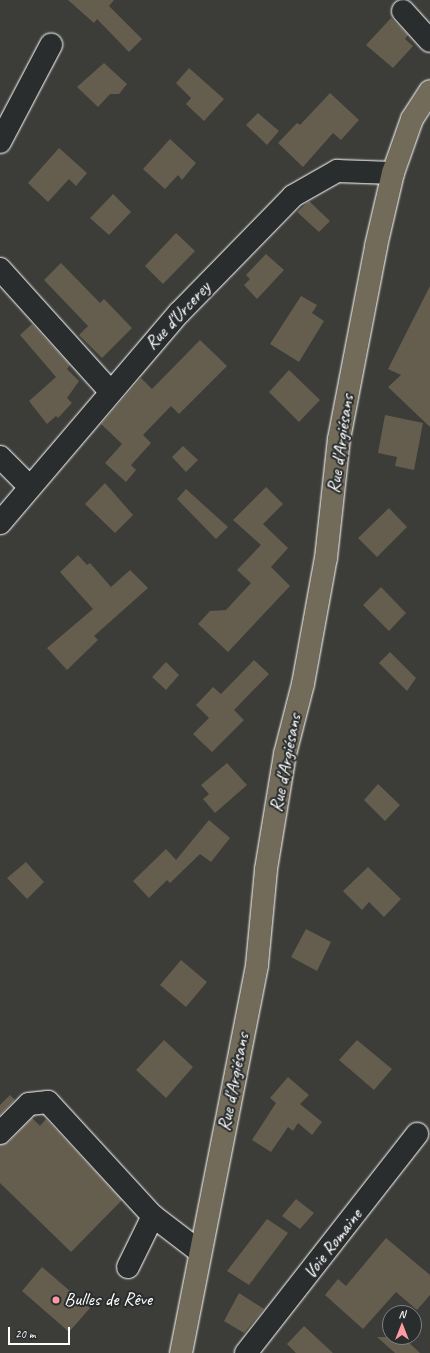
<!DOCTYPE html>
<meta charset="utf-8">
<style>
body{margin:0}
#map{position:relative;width:430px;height:1353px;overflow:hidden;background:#3c3c38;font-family:Caveat,sans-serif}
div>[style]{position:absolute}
.building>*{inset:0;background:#655e4e}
.roads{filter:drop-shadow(0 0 1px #fff) drop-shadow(0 0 1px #fff)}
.minor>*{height:22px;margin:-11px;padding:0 11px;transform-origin:11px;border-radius:11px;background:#2a2d2e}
.major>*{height:22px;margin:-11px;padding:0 11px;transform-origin:11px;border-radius:11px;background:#726b5a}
.dots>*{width:11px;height:11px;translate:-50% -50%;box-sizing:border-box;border:2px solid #2a2d2e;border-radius:50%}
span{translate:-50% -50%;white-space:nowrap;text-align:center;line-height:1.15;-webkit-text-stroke:4px #2a2d2e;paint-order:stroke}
.street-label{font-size:19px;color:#fff}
.poi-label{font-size:19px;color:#fff}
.left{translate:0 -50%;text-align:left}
.north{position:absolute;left:382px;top:1305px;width:40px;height:40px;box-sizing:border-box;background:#2a2d2e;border:1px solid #7f8182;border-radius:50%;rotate:0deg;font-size:11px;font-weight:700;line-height:16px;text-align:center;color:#fff}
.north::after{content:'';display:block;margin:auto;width:14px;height:18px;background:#ff9aa2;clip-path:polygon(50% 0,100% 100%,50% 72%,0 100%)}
.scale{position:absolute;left:8px;top:1327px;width:62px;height:18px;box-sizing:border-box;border:2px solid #fff;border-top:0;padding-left:5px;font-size:12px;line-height:14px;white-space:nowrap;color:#fff;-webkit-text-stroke:3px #2a2d2e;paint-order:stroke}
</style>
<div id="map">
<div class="building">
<div style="clip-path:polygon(68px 0,114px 0,109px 6px,142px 39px,129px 52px,97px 19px,94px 23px)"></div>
<div style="clip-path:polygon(391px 18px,408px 35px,405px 39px,413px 46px,393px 68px,366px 45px)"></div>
<div style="clip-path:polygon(104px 63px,127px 84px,119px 94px,110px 94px,98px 107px,77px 87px)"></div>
<div style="clip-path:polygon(189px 68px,224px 99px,204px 121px,186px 104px,191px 98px,176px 83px)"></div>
<div style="clip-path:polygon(330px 93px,359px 120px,341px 140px,333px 133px,303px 167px,278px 143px,297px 123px,300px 125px)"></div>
<div style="clip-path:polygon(258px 113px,279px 131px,267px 145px,246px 125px)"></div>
<div style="clip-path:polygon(170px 139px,196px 163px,182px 180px,178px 175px,165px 189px,143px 169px)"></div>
<div style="clip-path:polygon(59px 148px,87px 173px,76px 186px,69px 179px,48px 202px,28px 183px)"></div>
<div style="clip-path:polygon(113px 194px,131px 212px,109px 235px,90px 218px)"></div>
<div style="clip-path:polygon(309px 201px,330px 221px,319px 232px,297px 212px)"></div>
<div style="clip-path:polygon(176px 233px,195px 251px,163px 284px,145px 266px)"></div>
<div style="clip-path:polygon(266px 254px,284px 270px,257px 299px,244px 285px,250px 279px,246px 275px)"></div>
<div style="clip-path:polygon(61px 263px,100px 303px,104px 299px,132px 328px,102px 358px,79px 335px,88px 326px,44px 280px)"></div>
<div style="clip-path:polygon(430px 286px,430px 427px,388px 387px,401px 375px,388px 369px)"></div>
<div style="clip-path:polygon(301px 296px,317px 305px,312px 313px,324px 321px,299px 362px,270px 344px)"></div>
<div style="clip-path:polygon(32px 324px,70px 365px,67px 369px,79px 381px,67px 398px,72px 403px,58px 418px,56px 416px,47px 424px,29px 401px,56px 377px,20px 335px)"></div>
<div style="clip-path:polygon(200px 340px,227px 366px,179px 414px,171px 406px,143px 435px,151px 443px,131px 465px,136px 470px,126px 482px,105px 463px,122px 444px,101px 424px,141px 378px,152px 389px)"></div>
<div style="clip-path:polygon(289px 370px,320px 400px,299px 422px,269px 392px)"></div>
<div style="clip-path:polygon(385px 415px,423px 423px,414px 470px,395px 466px,397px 457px,378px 453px)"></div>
<div style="clip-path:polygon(183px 446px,198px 460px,186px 472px,172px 457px)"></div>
<div style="clip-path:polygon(105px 483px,133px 515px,115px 533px,85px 504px)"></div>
<div style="clip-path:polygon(266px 487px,283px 504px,263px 524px,288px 548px,271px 567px,290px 586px,228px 652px,198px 624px,210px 611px,226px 610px,251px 583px,237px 570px,261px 545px,233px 520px)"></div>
<div style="clip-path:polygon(186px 489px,228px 527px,216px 539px,177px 499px)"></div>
<div style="clip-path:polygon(389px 508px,407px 527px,377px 557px,358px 538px)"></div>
<div style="clip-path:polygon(78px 555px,87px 565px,90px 563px,111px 587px,130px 570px,148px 588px,94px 636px,98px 640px,67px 670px,47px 648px,93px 609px,60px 572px)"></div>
<div style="clip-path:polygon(381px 587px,406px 613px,389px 631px,363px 605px)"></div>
<div style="clip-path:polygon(390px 652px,416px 678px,407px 691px,379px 663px)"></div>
<div style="clip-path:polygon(254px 660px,269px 674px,234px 710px,244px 720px,212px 752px,193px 734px,209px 718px,196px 705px,213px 687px,221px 694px)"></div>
<div style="clip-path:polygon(166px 662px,179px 675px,166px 690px,152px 677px)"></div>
<div style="clip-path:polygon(227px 763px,247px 785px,215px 813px,203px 799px,209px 794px,201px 785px)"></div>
<div style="clip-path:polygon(378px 784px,400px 805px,385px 821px,364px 800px)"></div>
<div style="clip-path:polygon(209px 820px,230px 838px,211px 862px,200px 854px,170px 883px,167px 880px,149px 898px,133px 881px,166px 849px,176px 860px)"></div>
<div style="clip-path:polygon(26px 862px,44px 882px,27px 899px,7px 878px)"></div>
<div style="clip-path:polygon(368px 867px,401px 899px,384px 917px,369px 902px,362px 910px,343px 891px)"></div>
<div style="clip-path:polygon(306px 929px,331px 942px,317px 971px,291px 957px)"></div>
<div style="clip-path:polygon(181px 960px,207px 982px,186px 1007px,160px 985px)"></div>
<div style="clip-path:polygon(164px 1040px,193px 1067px,166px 1098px,136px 1070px)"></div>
<div style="clip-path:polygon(357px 1040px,392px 1069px,374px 1090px,339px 1060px)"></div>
<div style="clip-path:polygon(288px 1077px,309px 1095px,300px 1104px,322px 1122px,312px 1135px,298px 1123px,293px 1131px,288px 1127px,271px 1152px,252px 1140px,276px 1103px,270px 1098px)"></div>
<div style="clip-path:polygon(10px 1095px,15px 1100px,0 1115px,0 1105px)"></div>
<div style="clip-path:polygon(32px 1118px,40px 1126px,46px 1119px,122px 1200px,71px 1252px,0 1183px,0 1145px,9px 1142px)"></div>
<div style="clip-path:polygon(296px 1199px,314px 1213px,300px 1229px,282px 1216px)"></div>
<div style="clip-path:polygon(267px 1219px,288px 1233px,249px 1285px,227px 1271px)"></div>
<div style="clip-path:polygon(386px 1238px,430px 1275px,430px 1295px,417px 1310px,396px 1292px,363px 1329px,325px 1295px,338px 1279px,346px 1286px)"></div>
<div style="clip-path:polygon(42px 1267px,90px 1308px,69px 1332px,22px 1291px)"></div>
<div style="clip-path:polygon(239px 1293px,264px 1309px,244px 1333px,224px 1321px)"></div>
<div style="clip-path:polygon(304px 1326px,333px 1353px,296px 1353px,287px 1344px)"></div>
<div style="clip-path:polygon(377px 1337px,403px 1337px,420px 1353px,395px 1353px)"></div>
</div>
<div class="roads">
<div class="minor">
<div style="left:403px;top:11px;width:40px;rotate:48deg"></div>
<div style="left:0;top:142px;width:110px;rotate:-62.3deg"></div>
<div style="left:0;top:269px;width:164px;rotate:48deg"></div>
<div style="left:0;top:457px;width:42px;rotate:45deg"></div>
<div style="left:0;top:523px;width:276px;rotate:-49.6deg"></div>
<div style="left:179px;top:313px;width:163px;rotate:-45.7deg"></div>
<div style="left:293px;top:196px;width:51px;rotate:-29.6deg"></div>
<div style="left:337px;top:171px;width:56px;rotate:2deg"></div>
<div style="left:0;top:1133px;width:41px;rotate:-45deg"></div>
<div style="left:29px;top:1104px;width:19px;rotate:-6deg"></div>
<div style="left:48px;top:1102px;width:155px;rotate:47.4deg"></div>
<div style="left:153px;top:1216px;width:58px;rotate:37.3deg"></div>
<div style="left:128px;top:1267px;width:57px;rotate:-63.9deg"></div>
<div style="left:246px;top:1353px;width:278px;rotate:-52deg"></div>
</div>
<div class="major">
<div style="left:181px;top:1353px;width:395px;rotate:-78.9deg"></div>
<div style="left:257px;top:965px;width:96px;rotate:-84.6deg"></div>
<div style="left:266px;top:869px;width:117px;rotate:-80.6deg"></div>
<div style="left:285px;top:754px;width:72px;rotate:-75.6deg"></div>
<div style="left:303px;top:684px;width:128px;rotate:-79.7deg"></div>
<div style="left:326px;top:558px;width:120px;rotate:-83.8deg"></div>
<div style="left:339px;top:439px;width:197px;rotate:-79.1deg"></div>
<div style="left:376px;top:246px;width:75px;rotate:-76.9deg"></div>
<div style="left:393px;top:173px;width:57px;rotate:-70.6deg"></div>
<div style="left:412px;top:119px;width:33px;rotate:-57deg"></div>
</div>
</div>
<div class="dots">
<div style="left:56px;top:1300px;background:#ff9aa2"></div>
</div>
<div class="street-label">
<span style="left:178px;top:316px;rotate:-47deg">Rue d'Urcerey</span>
<span style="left:341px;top:444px;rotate:-82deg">Rue d'Argiésans</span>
<span style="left:286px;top:763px;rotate:-79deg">Rue d'Argiésans</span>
<span style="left:234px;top:1082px;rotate:-79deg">Rue d'Argiésans</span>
<span style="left:333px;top:1244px;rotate:-52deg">Voie Romaine</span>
</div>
<div class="poi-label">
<span class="left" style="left:64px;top:1300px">Bulles de Rêve</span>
</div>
<div class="north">N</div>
<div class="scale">20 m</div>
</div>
